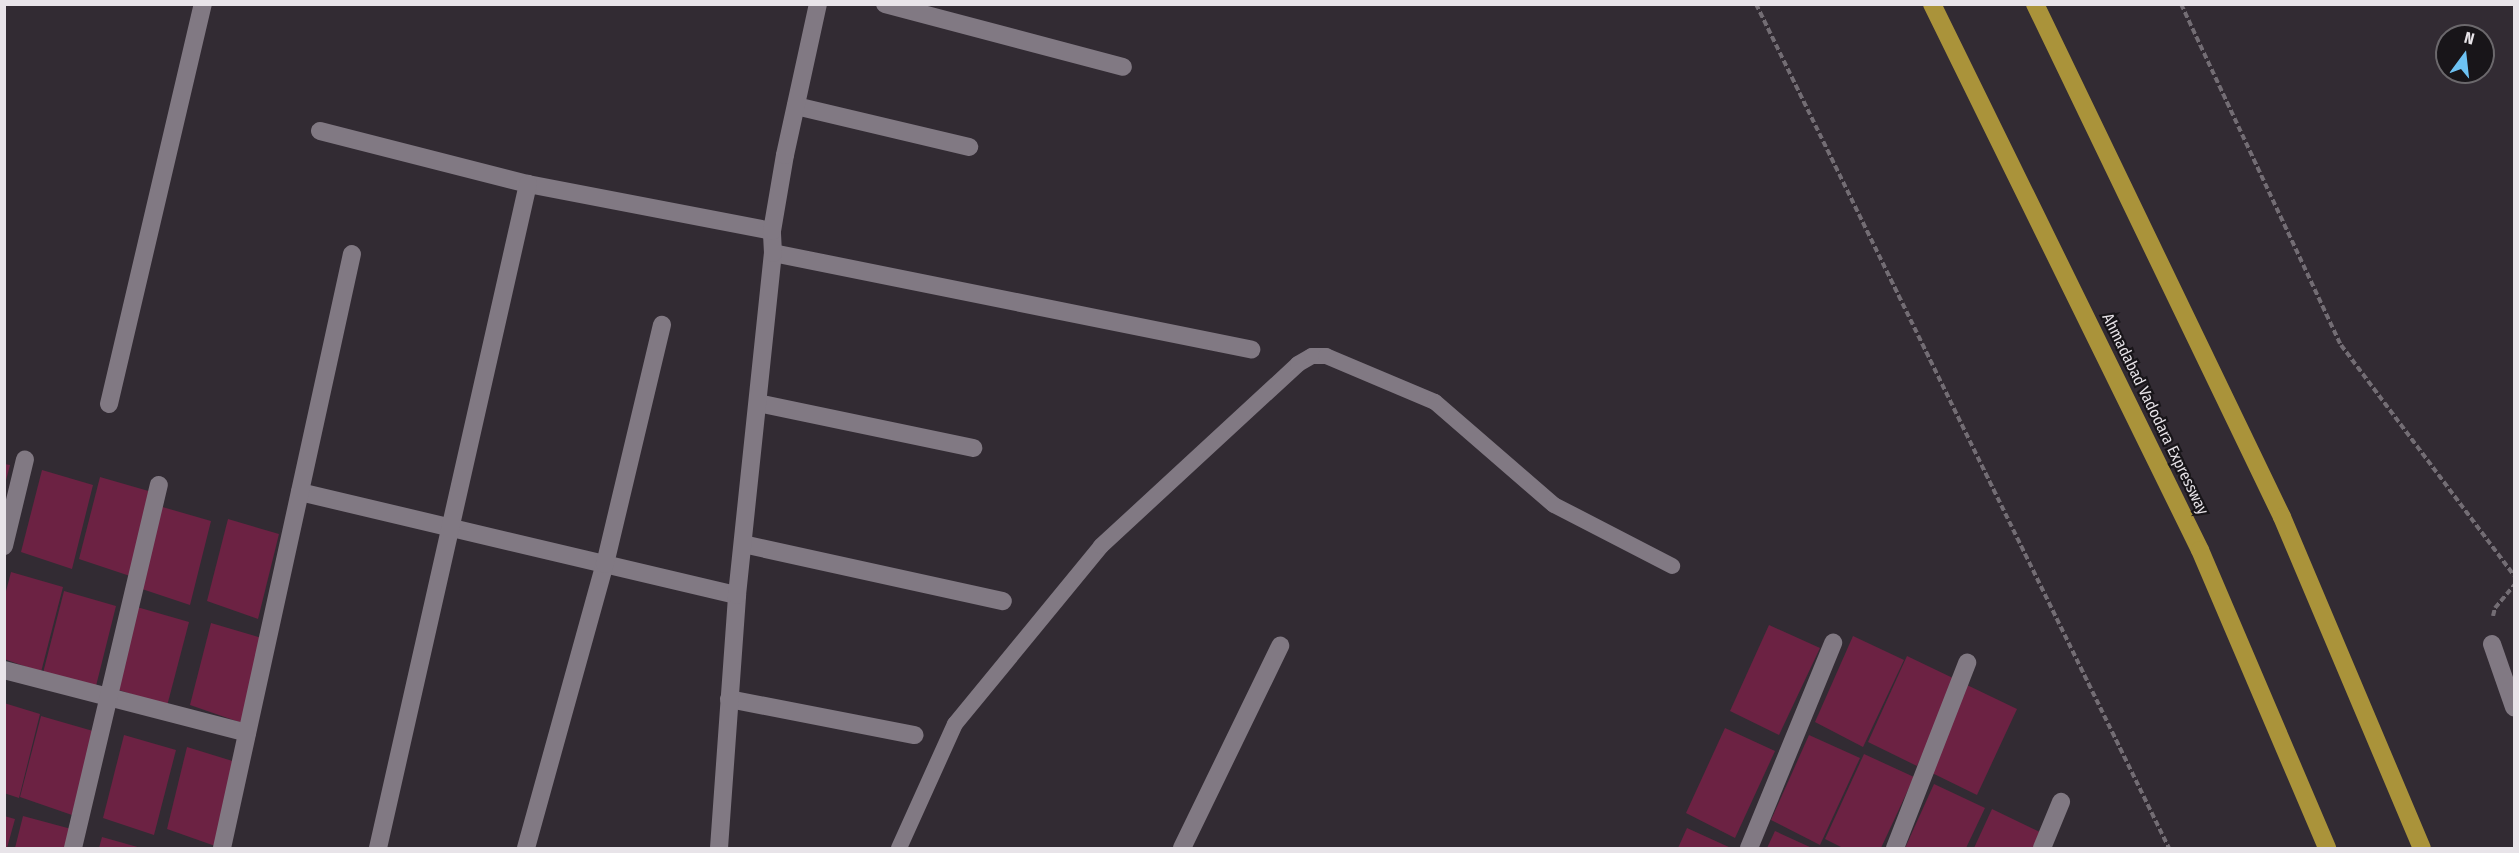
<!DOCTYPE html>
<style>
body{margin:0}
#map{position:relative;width:2519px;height:853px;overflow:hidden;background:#322b33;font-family:"Fira Sans Condensed",sans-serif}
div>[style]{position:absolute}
.building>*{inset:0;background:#6c2243}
.path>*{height:4px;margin-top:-2px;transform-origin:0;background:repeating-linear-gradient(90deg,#736d74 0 6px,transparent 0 9px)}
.lane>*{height:16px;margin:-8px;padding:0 8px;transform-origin:8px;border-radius:8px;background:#817983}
.street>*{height:18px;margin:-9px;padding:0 9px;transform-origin:9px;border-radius:9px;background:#817983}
.highway>*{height:18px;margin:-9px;padding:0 9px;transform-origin:9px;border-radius:9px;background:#aa933a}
span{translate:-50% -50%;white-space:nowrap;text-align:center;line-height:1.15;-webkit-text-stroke:4.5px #181519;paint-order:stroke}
.street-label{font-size:16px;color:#e8e4e9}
.frame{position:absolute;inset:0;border:6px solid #e8e4e9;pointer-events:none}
.north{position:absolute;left:2435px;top:24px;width:60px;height:60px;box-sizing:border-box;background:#181519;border:2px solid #6b686c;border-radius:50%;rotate:15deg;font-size:16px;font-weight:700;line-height:24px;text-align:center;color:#e8e4e9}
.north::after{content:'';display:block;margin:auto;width:21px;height:27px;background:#6dc2f3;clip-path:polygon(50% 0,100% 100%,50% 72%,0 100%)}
</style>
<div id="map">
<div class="building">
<div style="clip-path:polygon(4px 464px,10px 465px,5px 484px,4px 484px)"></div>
<div style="clip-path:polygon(42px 470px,93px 485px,72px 569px,21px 552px)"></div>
<div style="clip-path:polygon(100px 477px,152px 492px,130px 576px,79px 559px)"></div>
<div style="clip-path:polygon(159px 506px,211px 521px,190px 605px,139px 588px)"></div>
<div style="clip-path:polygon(228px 519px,279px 534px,258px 619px,207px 601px)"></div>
<div style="clip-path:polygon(11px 572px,63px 587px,41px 672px,4px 659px,4px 599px)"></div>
<div style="clip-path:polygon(64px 591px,116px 606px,95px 690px,43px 673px)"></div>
<div style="clip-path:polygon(137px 607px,189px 622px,167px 706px,116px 689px)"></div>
<div style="clip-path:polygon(211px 623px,262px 638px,242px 723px,190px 705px)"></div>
<div style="clip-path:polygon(1769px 625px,1820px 648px,1779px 735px,1730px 711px)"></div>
<div style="clip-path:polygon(1853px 636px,1904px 660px,1863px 747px,1815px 722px)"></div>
<div style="clip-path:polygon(1907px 656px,1957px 680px,1917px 766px,1868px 742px)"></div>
<div style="clip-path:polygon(1967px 685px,2017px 709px,1977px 795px,1928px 771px)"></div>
<div style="clip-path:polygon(4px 703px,40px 714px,19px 798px,4px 793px)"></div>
<div style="clip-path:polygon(41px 716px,93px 731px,72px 815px,20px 797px)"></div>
<div style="clip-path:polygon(1725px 728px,1775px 751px,1735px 838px,1686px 813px)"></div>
<div style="clip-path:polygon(124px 735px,176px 750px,154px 835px,103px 818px)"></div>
<div style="clip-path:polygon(1809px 735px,1860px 758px,1820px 845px,1771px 820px)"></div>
<div style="clip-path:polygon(187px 747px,239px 763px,218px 847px,167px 829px)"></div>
<div style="clip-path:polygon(1864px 754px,1914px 777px,1881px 848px,1843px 848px,1825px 839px)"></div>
<div style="clip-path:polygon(1934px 784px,1985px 808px,1966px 848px,1905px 848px)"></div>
<div style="clip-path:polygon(1992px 809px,2042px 833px,2035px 848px,1974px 848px)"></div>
<div style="clip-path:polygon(4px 816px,15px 819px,7px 848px,4px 848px)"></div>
<div style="clip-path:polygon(23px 816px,75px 830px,70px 848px,15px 848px)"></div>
<div style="clip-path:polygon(1687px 828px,1731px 848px,1678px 848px)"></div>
<div style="clip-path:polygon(1775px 831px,1812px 848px,1767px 848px)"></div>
<div style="clip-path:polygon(102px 837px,141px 848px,99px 848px)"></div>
</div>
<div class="path">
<div style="left:1756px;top:4px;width:940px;rotate:63.93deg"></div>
<div style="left:2181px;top:4px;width:377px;rotate:64.9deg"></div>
<div style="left:2341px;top:345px;width:288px;rotate:53.1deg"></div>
<div style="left:2493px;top:616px;width:8px;rotate:-76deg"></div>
<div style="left:2495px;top:608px;width:30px;rotate:-50deg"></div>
</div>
<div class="lane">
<div style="left:899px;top:848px;width:136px;rotate:-65.7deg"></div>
<div style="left:955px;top:724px;width:230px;rotate:-50.6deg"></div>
<div style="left:1101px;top:546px;width:268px;rotate:-42.7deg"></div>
<div style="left:1298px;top:364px;width:16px;rotate:-30deg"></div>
<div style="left:1312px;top:356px;width:14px"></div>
<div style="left:1326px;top:356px;width:118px;rotate:22.9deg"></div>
<div style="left:1435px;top:402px;width:157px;rotate:40.9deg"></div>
<div style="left:1554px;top:505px;width:133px;rotate:27.3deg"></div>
</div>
<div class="street">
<div style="left:885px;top:4px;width:246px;rotate:14.8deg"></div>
<div style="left:796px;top:106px;width:178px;rotate:13.3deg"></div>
<div style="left:320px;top:131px;width:215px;rotate:14.3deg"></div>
<div style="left:528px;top:184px;width:248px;rotate:10.9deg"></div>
<div style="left:773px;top:253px;width:488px;rotate:11.4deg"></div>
<div style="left:758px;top:403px;width:220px;rotate:11.8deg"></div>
<div style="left:109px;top:404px;width:411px;rotate:-76.8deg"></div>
<div style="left:300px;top:492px;width:449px;rotate:13.3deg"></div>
<div style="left:743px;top:544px;width:266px;rotate:12.4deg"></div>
<div style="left:4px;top:546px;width:89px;rotate:-76.4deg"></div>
<div style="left:2492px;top:644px;width:67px;rotate:70.8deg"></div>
<div style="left:4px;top:670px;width:251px;rotate:14.5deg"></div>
<div style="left:729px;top:699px;width:189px;rotate:11deg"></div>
<div style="left:73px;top:848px;width:373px;rotate:-76.7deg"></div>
<div style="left:222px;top:848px;width:608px;rotate:-77.66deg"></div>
<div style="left:378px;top:848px;width:681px;rotate:-77.27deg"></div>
<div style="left:526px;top:848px;width:295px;rotate:-74.5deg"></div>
<div style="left:605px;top:564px;width:246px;rotate:-76.6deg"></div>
<div style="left:719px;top:848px;width:254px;rotate:-85.9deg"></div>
<div style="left:737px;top:595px;width:344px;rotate:-84deg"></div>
<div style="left:773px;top:253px;width:22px;rotate:-93deg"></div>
<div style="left:772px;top:231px;width:77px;rotate:-80.3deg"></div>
<div style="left:785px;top:155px;width:155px;rotate:-77.7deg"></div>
<div style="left:1182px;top:848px;width:225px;rotate:-64.1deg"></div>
<div style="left:1749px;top:848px;width:222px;rotate:-67.7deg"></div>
<div style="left:1895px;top:848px;width:199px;rotate:-68.7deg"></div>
<div style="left:2042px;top:848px;width:50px;rotate:-67.6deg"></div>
</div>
<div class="highway">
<div style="left:1932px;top:4px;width:608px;rotate:63.86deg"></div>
<div style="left:2200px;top:550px;width:324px;rotate:66.9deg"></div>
<div style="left:2035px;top:4px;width:569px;rotate:64.29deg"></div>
<div style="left:2282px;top:517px;width:359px;rotate:67.1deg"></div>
</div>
<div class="street-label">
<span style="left:2155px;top:414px;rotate:64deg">Ahmadabad Vadodara Expressway</span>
</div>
<div class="frame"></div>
<div class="north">N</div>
</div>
